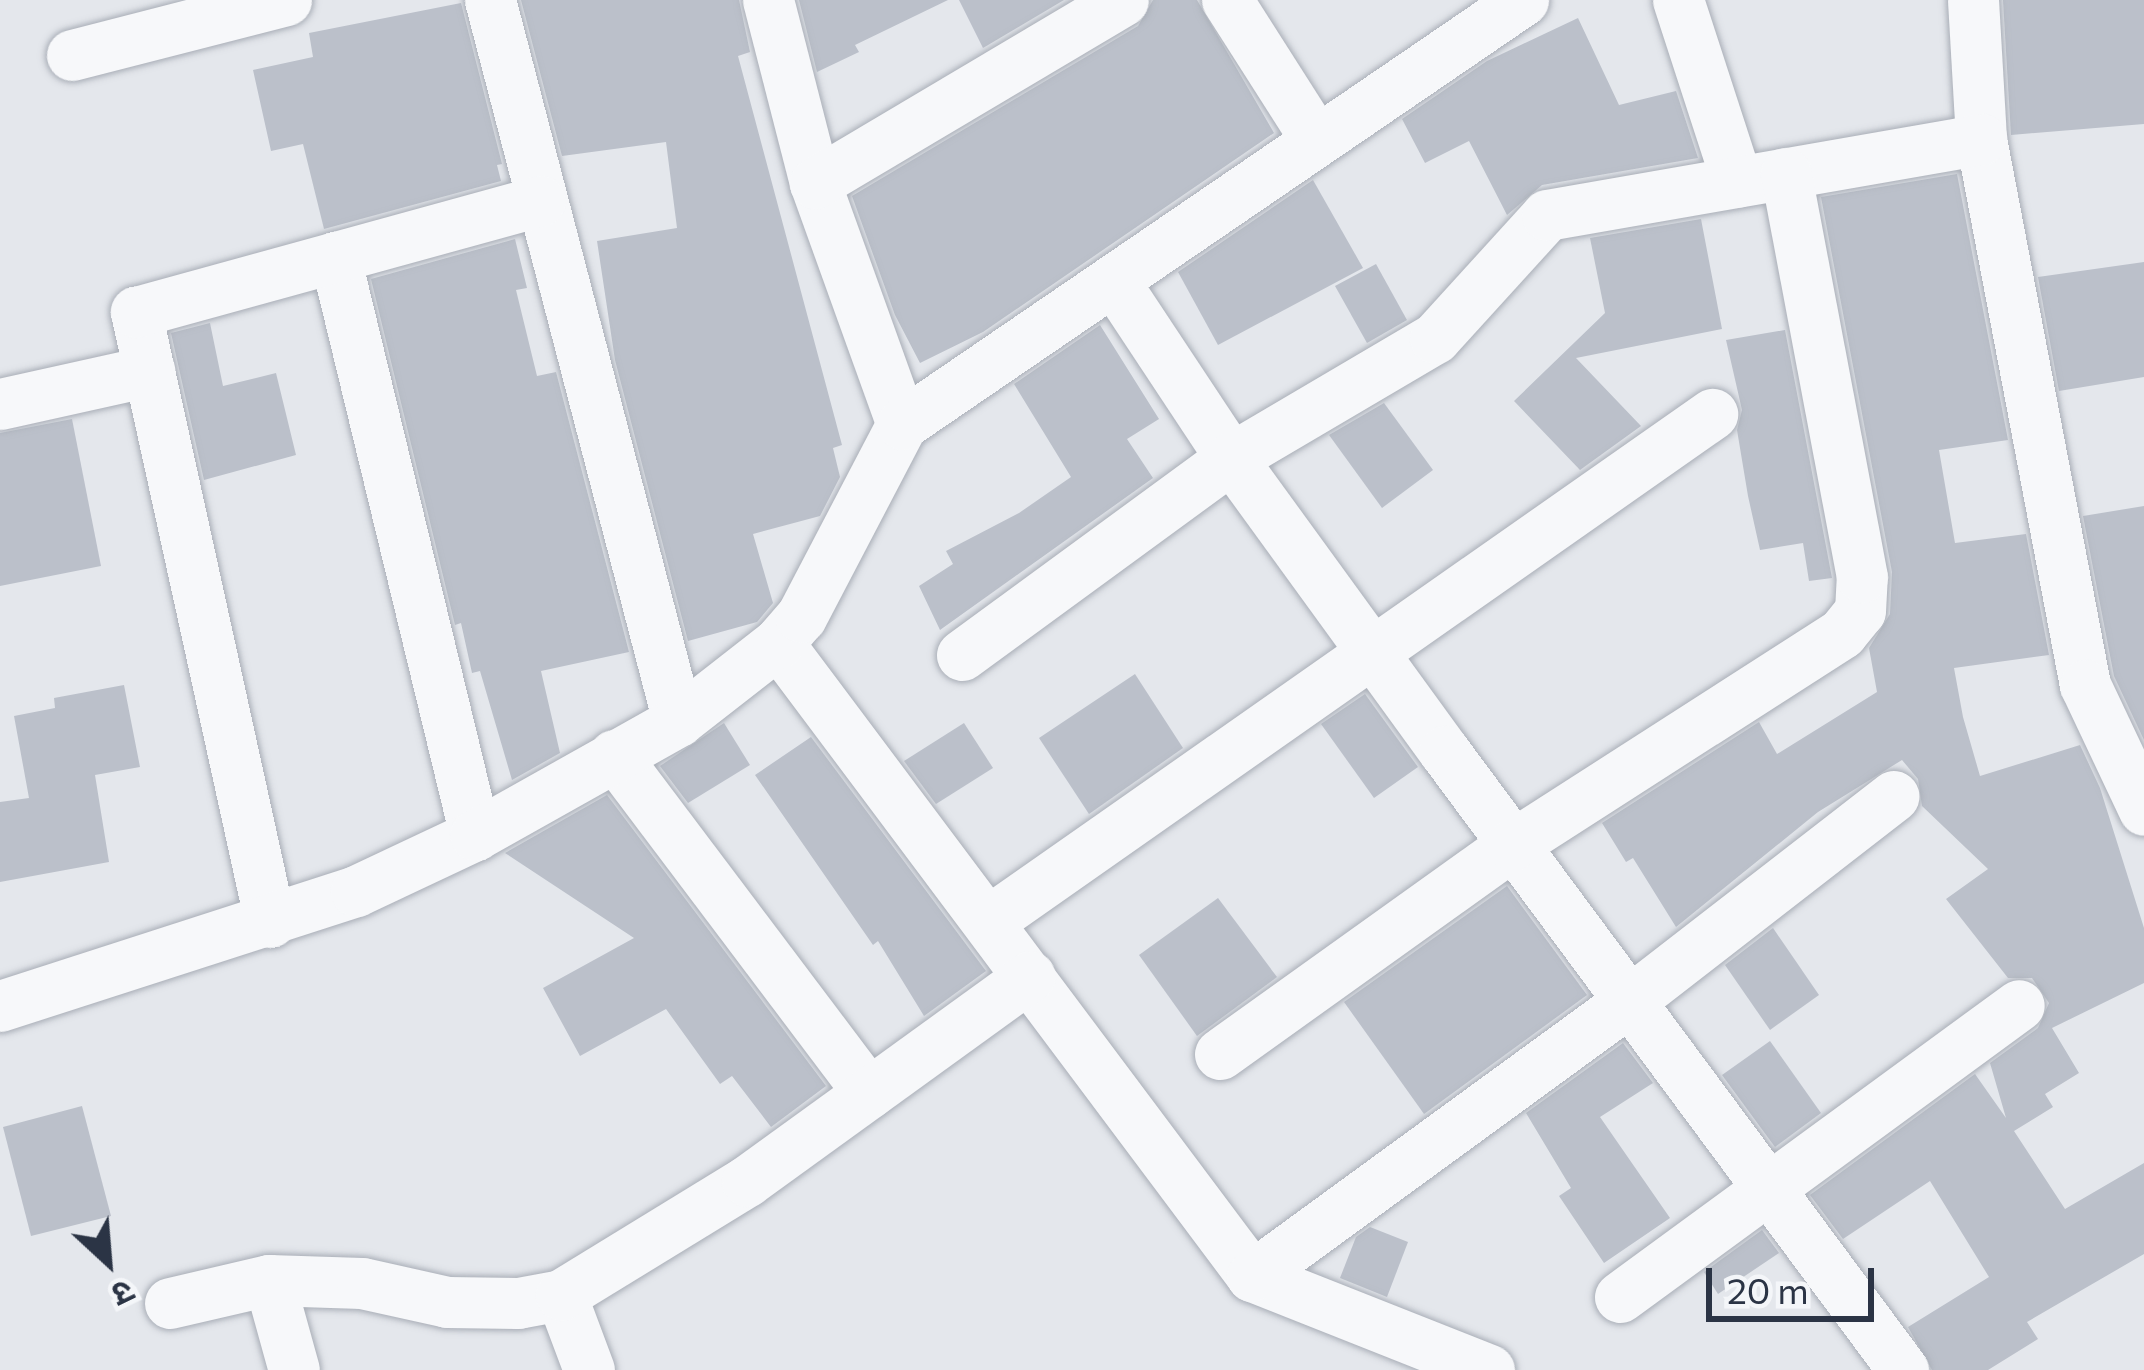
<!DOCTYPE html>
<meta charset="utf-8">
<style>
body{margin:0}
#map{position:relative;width:2144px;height:1370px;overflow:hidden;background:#e4e7ec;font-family:Commissioner,"Noto Sans Devanagari",sans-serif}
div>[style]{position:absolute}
.building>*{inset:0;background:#bbc0ca}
.roads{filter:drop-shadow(0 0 3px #a9aeb7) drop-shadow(0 0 3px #a9aeb7)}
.minor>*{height:51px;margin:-25.5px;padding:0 25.5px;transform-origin:25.5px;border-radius:25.5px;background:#f7f8fa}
span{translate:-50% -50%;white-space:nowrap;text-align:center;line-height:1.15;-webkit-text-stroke:10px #f4f6f9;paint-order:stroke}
.north{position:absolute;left:48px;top:1202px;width:120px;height:120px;-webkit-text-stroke:9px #f4f6f9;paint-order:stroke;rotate:154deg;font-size:33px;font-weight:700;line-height:48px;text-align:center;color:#2b3445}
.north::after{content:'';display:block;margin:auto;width:42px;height:54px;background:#2b3445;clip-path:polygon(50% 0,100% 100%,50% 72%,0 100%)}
.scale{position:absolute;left:1706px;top:1268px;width:168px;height:54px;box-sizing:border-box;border:6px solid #2b3445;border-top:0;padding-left:15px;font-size:36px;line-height:42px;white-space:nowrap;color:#2b3445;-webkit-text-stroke:9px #f4f6f9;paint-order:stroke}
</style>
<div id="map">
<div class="building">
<div style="clip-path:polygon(521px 0,739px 0,750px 52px,738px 56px,842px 445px,833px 448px,840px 477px,820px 516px,753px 534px,773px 603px,757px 622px,688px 641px,615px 360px,597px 241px,677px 228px,666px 142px,562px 156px)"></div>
<div style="clip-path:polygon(799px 0,948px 0,855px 45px,859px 52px,817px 72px)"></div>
<div style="clip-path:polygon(959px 0,1064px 0,983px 48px)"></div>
<div style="clip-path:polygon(1153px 0,1197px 0,1274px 133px,983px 332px,920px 363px,895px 315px,852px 196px,1138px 26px)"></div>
<div style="clip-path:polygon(2003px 0,2144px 0,2144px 124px,2011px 135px)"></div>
<div style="clip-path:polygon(461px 3px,502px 164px,497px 165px,501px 181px,324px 229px,303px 144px,271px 151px,253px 70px,313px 57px,309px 33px)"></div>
<div style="clip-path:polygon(1578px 18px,1619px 105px,1676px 91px,1698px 158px,1542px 185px,1507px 215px,1469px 141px,1425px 163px,1402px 119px,1487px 61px)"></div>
<div style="clip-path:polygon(1957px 174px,2008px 440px,1939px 450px,1955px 543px,2026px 534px,2049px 655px,1954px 668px,1963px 717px,1980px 776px,2080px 745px,2100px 788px,2144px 928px,2144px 983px,2052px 1028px,2079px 1073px,2045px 1094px,2053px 1107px,2014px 1131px,2065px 1209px,2144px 1163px,2144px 1254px,2027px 1322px,2038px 1339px,1988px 1370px,1932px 1370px,1908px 1327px,1989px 1277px,1930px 1181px,1843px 1239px,1810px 1195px,1975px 1074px,2006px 1118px,1990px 1063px,2038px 1028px,2049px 1003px,2032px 978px,2008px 978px,1946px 899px,1988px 869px,1922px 806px,1918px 779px,1902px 760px,1818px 812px,1676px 927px,1633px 858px,1626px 862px,1602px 823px,1759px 722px,1777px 754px,1877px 692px,1869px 648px,1890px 614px,1892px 572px,1821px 197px)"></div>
<div style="clip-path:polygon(1313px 180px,1363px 268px,1218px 345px,1178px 272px)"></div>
<div style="clip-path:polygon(1701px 219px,1722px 329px,1576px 358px,1641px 426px,1580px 470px,1514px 401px,1605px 313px,1590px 238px)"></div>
<div style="clip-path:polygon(515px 239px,527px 288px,516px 290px,537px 376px,556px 372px,629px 652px,541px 671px,560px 753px,512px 780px,480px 671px,472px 673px,461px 623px,455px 625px,371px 279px)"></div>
<div style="clip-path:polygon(2144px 262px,2144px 377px,2059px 391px,2038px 277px)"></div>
<div style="clip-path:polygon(1376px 264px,1407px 320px,1367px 343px,1335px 286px)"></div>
<div style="clip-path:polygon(210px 323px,223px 386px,276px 373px,296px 455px,204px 480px,171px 333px)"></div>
<div style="clip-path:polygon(1100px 325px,1159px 419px,1127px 439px,1153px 478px,940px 630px,919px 586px,953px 564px,946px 551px,1019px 513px,1071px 477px,1014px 384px)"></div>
<div style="clip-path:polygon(1785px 330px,1832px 578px,1809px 581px,1803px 543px,1760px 550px,1748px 496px,1737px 430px,1742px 410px,1726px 340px)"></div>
<div style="clip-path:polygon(1384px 403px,1433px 470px,1382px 508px,1329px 435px)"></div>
<div style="clip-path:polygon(72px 419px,101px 566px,0 586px,0 433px)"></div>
<div style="clip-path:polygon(2144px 506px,2144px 740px,2114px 676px,2083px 516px)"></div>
<div style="clip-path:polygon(1135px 674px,1183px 748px,1089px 814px,1039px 738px)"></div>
<div style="clip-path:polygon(124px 685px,140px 767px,95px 775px,109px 862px,0 882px,0 802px,29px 798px,14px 716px,55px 708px,54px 698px)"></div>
<div style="clip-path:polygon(1365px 694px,1418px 767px,1374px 798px,1321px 724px)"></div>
<div style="clip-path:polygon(724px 723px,750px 765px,688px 803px,660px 766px)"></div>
<div style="clip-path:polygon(964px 723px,993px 768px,936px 804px,904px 761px)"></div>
<div style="clip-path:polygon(811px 737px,986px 971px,924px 1016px,878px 941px,873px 945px,755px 775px)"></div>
<div style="clip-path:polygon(607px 795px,826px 1086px,771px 1127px,732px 1076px,720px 1084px,666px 1009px,580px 1056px,543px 988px,634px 938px,505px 853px)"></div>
<div style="clip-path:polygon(1507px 886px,1587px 995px,1424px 1114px,1344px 1002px)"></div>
<div style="clip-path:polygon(1218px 898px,1277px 977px,1197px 1036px,1139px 955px)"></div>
<div style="clip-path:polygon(1773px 928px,1819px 995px,1770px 1030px,1725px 965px)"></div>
<div style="clip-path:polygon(1770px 1041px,1821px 1113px,1775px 1147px,1722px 1075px)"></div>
<div style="clip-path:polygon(1623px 1043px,1653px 1083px,1600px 1117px,1670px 1218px,1604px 1263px,1559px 1196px,1571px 1188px,1526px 1113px)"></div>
<div style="clip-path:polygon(82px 1106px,111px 1216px,31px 1236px,3px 1127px)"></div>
<div style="clip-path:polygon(1370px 1227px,1408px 1242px,1387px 1297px,1340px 1278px,1356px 1237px)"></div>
<div style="clip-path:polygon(1762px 1230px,1779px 1253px,1718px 1294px,1704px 1272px)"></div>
</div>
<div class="roads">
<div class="minor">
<div style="left:490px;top:0;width:745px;rotate:75.39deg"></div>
<div style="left:768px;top:0;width:189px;rotate:75.6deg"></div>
<div style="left:815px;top:183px;width:256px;rotate:70.2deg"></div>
<div style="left:1227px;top:0;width:164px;rotate:57.5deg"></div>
<div style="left:1678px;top:0;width:191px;rotate:72deg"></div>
<div style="left:1973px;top:0;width:139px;rotate:86.7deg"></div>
<div style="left:1981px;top:139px;width:556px;rotate:79.22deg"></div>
<div style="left:2085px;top:685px;width:138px;rotate:64.7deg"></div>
<div style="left:72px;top:55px;width:221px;rotate:-14.4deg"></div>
<div style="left:815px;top:183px;width:358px;rotate:-30.7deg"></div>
<div style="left:335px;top:257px;width:595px;rotate:76.38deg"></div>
<div style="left:1115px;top:283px;width:210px;rotate:56.5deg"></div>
<div style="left:1231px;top:458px;width:362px;rotate:54deg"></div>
<div style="left:1444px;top:751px;width:771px;rotate:53.44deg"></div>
<div style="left:0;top:404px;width:153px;rotate:-12.5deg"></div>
<div style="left:778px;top:643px;width:791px;rotate:53.17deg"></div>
<div style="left:1252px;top:1276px;width:255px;rotate:21.6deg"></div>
<div style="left:962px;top:655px;width:333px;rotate:-36.2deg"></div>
<div style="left:1231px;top:458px;width:237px;rotate:-30.5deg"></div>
<div style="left:1435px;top:338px;width:166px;rotate:-47.7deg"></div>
<div style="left:1547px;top:215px;width:441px;rotate:-9.9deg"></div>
<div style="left:614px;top:755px;width:423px;rotate:53deg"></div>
<div style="left:990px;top:920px;width:882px;rotate:-35.02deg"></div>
<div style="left:270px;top:922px;width:625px;rotate:-102.39deg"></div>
<div style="left:136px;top:312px;width:419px;rotate:-15.4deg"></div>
<div style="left:0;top:1006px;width:374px;rotate:-17.9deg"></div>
<div style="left:356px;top:891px;width:132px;rotate:-25.2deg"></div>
<div style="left:475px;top:835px;width:233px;rotate:-29.3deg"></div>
<div style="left:678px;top:721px;width:127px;rotate:-38deg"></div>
<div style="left:778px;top:643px;width:35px;rotate:-49deg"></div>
<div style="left:801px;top:617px;width:218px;rotate:-62.4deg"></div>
<div style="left:902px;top:424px;width:752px;rotate:-34.32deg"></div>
<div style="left:1220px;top:1054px;width:359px;rotate:-35.6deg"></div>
<div style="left:1512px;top:845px;width:392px;rotate:-32.7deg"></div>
<div style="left:1842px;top:633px;width:28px;rotate:-51deg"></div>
<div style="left:1860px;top:611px;width:34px;rotate:-87deg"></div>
<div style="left:1862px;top:577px;width:411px;rotate:-100.7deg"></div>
<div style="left:1252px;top:1276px;width:465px;rotate:-36.1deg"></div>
<div style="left:1628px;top:1002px;width:336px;rotate:-37.8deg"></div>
<div style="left:269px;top:1280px;width:93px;rotate:74.5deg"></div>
<div style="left:561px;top:1295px;width:80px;rotate:69.5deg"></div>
<div style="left:1620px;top:1297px;width:494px;rotate:-36.2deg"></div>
<div style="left:170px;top:1303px;width:102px;rotate:-13.1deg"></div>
<div style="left:269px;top:1280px;width:93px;rotate:1.8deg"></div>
<div style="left:362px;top:1283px;width:87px;rotate:12.6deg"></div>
<div style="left:447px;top:1302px;width:71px;rotate:0.8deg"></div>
<div style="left:518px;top:1303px;width:44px;rotate:-10.5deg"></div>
<div style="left:561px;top:1295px;width:218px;rotate:-31.5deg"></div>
<div style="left:747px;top:1181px;width:349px;rotate:-35.9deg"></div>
</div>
</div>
<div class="north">उ</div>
<div class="scale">20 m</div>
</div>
